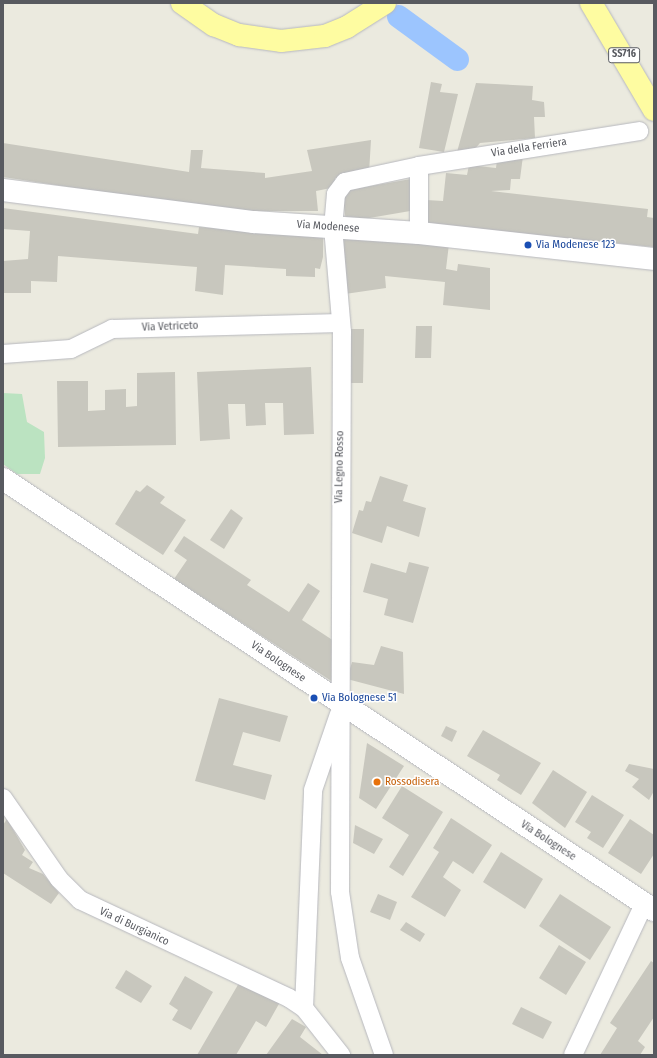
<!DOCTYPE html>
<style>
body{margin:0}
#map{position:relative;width:657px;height:1058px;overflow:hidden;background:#ebeadf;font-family:"Fira Sans Condensed",sans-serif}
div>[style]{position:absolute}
.green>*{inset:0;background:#bbe3c1}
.canal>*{height:23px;margin:-11.5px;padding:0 11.5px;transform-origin:11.5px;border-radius:11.5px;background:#9cc5fe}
.building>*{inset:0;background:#c8c7be}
.roads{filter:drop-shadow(0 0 1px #b7b8be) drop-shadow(0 0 1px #b7b8be)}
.minor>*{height:18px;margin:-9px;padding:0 9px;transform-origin:9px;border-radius:9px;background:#fff}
.tertiary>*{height:22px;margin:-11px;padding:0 11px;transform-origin:11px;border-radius:11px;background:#fff}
.secondary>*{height:22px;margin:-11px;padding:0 11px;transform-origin:11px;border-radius:11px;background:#fff}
.primary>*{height:22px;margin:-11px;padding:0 11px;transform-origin:11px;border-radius:11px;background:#fefca1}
.dots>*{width:11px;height:11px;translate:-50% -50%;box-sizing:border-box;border:2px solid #fff;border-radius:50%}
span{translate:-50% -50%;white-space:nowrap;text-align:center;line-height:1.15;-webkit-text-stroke:3px #fff;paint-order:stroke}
.shield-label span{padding:1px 3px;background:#fff;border:1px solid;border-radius:3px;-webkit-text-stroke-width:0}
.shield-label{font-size:10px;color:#585a60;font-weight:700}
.street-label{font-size:11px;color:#585a60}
.transit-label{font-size:11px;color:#164399}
.left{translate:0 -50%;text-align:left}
.food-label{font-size:11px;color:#c56008}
.frame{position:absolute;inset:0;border:4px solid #585a60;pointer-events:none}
</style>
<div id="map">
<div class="green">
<div style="clip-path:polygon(3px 393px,22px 394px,27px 422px,44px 432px,45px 458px,40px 474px,17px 474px,3px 464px)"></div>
</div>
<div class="canal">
<div style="left:398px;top:16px;width:73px;rotate:36.1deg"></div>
</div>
<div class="building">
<div style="clip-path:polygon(431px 82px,442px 84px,440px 92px,458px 94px,444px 152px,419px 148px)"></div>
<div style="clip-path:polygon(476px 83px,533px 86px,532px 100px,544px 102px,545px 117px,534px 117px,535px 138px,480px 143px,474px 150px,457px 152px)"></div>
<div style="clip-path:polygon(371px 140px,369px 173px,335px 178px,336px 187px,316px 191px,318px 211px,226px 211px,3px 177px,3px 143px,189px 172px,191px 150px,203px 150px,201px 168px,265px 173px,265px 178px,312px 171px,307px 150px)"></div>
<div style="clip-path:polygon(523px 156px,520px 179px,511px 179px,510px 190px,491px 191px,648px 209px,647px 217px,654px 218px,654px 247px,423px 224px,426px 200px,443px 201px,446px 173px,467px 175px,469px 165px,496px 168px,497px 160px)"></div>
<div style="clip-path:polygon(411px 179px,416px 210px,346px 222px,342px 191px)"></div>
<div style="clip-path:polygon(3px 208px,198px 234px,199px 227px,323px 237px,323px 257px,320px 269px,315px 268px,315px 277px,286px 276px,286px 269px,225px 265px,223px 295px,195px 291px,197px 267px,58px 256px,57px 282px,31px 281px,31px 293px,3px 293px,3px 261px,28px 259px,30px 231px,3px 229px)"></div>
<div style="clip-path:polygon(338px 238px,449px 244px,446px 269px,457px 271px,458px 264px,490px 268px,490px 310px,443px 305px,445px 282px,385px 276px,386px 288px,345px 294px)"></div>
<div style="clip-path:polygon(416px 326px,432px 326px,431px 358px,415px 358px)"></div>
<div style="clip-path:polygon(348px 329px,364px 329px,363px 383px,347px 383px)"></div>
<div style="clip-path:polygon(311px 367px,314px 434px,284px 435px,283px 403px,265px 403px,266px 425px,246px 426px,245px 404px,228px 404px,230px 439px,200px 441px,197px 372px)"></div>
<div style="clip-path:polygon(175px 372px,176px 445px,58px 447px,57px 381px,88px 381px,88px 411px,105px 410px,105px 390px,126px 389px,126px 407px,137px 406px,137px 373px)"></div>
<div style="clip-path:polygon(380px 476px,408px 485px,403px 501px,426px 508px,419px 537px,387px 526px,382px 543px,352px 533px,359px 510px,363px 511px,366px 501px,371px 502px)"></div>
<div style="clip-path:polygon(147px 485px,165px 497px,160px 503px,186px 520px,163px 555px,115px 524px,136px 490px,140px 492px)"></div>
<div style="clip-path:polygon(231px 509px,243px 518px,224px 549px,210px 540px)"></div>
<div style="clip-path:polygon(184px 536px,251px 580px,247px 585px,289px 612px,308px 583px,320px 591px,302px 620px,334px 641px,333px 682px,174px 579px,187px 560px,174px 551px)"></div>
<div style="clip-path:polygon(409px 562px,429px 567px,413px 623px,384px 615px,388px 599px,363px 592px,371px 563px,406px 573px)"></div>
<div style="clip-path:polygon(381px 646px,403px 652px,404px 694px,347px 679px,352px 662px,374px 665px)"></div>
<div style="clip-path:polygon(219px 698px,288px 716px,280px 742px,243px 732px,233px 765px,272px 775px,265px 800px,195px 781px)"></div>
<div style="clip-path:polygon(446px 726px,457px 731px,452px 742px,441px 736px)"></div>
<div style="clip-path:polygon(483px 730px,541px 763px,521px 795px,497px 780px,500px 775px,467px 756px)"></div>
<div style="clip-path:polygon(367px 743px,404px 766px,376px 809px,359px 798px)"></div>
<div style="clip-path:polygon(629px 764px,654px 769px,654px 791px,649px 800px,632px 787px,639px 779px,625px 771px)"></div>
<div style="clip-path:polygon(553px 770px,587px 792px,565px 828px,532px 803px)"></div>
<div style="clip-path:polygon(402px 786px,443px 812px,403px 876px,389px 867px,409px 835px,382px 818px)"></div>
<div style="clip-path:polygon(592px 795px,624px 815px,603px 848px,587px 838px,591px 832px,575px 822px)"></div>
<div style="clip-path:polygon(451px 818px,492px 845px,473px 874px,453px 861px,443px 877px,461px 890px,445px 917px,411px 897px,439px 852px,433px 848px)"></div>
<div style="clip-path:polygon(7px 819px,25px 850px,22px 855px,33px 862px,29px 868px,43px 874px,59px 893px,51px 904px,3px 873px,3px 825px)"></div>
<div style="clip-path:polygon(630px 819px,654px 835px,654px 854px,641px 874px,608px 853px)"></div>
<div style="clip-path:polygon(355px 825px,383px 839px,374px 854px,353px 843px)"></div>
<div style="clip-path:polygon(501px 852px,543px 879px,525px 909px,483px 882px)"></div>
<div style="clip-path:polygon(378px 894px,397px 902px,390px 920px,370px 912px)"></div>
<div style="clip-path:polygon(560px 894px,611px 927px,590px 960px,539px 926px)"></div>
<div style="clip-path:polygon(406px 922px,425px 934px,420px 942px,400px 930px)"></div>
<div style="clip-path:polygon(559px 945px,586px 962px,566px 995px,539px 978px)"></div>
<div style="clip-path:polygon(651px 961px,654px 963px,654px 1017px,638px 1041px,645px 1047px,640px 1055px,600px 1055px,617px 1028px,610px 1023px)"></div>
<div style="clip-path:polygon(126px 970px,152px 986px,141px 1003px,115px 988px)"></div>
<div style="clip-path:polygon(185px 976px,213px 992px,191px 1030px,172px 1020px,178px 1010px,169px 1004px)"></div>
<div style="clip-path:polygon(239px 983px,280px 1002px,266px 1027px,256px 1021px,236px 1055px,197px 1055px)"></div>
<div style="clip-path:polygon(521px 1007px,552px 1022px,543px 1039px,512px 1024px)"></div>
<div style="clip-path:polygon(292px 1019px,306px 1027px,300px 1037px,323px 1055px,266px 1055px)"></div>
</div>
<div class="roads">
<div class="minor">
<div style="left:419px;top:233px;width:67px;rotate:-90deg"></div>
<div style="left:3px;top:354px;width:68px;rotate:-4.2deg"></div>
<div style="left:71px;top:349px;width:46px;rotate:-26deg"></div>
<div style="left:112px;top:329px;width:229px;rotate:-1.5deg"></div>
<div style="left:3px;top:798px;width:98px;rotate:55.3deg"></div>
<div style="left:59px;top:879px;width:30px;rotate:45deg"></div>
<div style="left:80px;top:900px;width:231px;rotate:25.1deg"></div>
<div style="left:289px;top:998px;width:18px;rotate:34deg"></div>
<div style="left:304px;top:1008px;width:60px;rotate:51.8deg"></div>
<div style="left:304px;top:1008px;width:218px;rotate:-87.6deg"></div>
<div style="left:313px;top:790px;width:80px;rotate:-71.1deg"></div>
<div style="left:384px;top:1055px;width:103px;rotate:-109.3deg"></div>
<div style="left:350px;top:958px;width:67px;rotate:-98.6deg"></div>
<div style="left:340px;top:892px;width:560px;rotate:-89.8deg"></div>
<div style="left:342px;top:332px;width:104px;rotate:-94.9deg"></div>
<div style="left:333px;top:228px;width:34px;rotate:-85deg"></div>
<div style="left:336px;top:194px;width:15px;rotate:-53deg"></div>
<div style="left:345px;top:182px;width:76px;rotate:-12.2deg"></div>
<div style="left:419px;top:166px;width:223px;rotate:-9deg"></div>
<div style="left:573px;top:1055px;width:167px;rotate:-64.8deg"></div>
</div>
<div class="tertiary">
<div style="left:3px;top:190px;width:253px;rotate:7.3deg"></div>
<div style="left:254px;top:222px;width:165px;rotate:3.8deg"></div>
<div style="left:419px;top:233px;width:236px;rotate:6.3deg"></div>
</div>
<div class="secondary">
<div style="left:3px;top:479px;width:781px;rotate:33.51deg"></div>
</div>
<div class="primary">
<div style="left:182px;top:3px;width:39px;rotate:35deg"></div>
<div style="left:214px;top:25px;width:27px;rotate:22deg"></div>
<div style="left:239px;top:35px;width:42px;rotate:8.1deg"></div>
<div style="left:281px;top:41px;width:44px;rotate:-6.5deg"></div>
<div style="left:325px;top:36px;width:24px;rotate:-22deg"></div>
<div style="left:347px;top:27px;width:45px;rotate:-32.3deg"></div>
<div style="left:591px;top:3px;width:124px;rotate:59.5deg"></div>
</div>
</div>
<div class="dots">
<div style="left:528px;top:245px;background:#1a4fb4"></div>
<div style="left:314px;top:698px;background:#1a4fb4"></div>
<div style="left:377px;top:782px;background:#e8710a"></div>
</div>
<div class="shield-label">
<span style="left:624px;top:55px">SS716</span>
</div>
<div class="street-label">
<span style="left:529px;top:148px;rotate:-9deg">Via della Ferriera</span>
<span style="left:328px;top:227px;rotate:4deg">Via Modenese</span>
<span style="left:170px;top:327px;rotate:-2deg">Via Vetriceto</span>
<span style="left:340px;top:467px;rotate:-89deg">Via Legno Rosso</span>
<span style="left:278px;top:662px;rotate:34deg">Via Bolognese</span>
<span style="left:548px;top:841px;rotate:33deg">Via Bolognese</span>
<span style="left:134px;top:927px;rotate:25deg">Via di Burgianico</span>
</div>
<div class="transit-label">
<span class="left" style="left:536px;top:245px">Via Modenese 123</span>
<span class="left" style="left:322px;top:698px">Via Bolognese 51</span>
</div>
<div class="food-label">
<span class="left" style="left:385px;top:782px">Rossodisera</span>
</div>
<div class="frame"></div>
</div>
